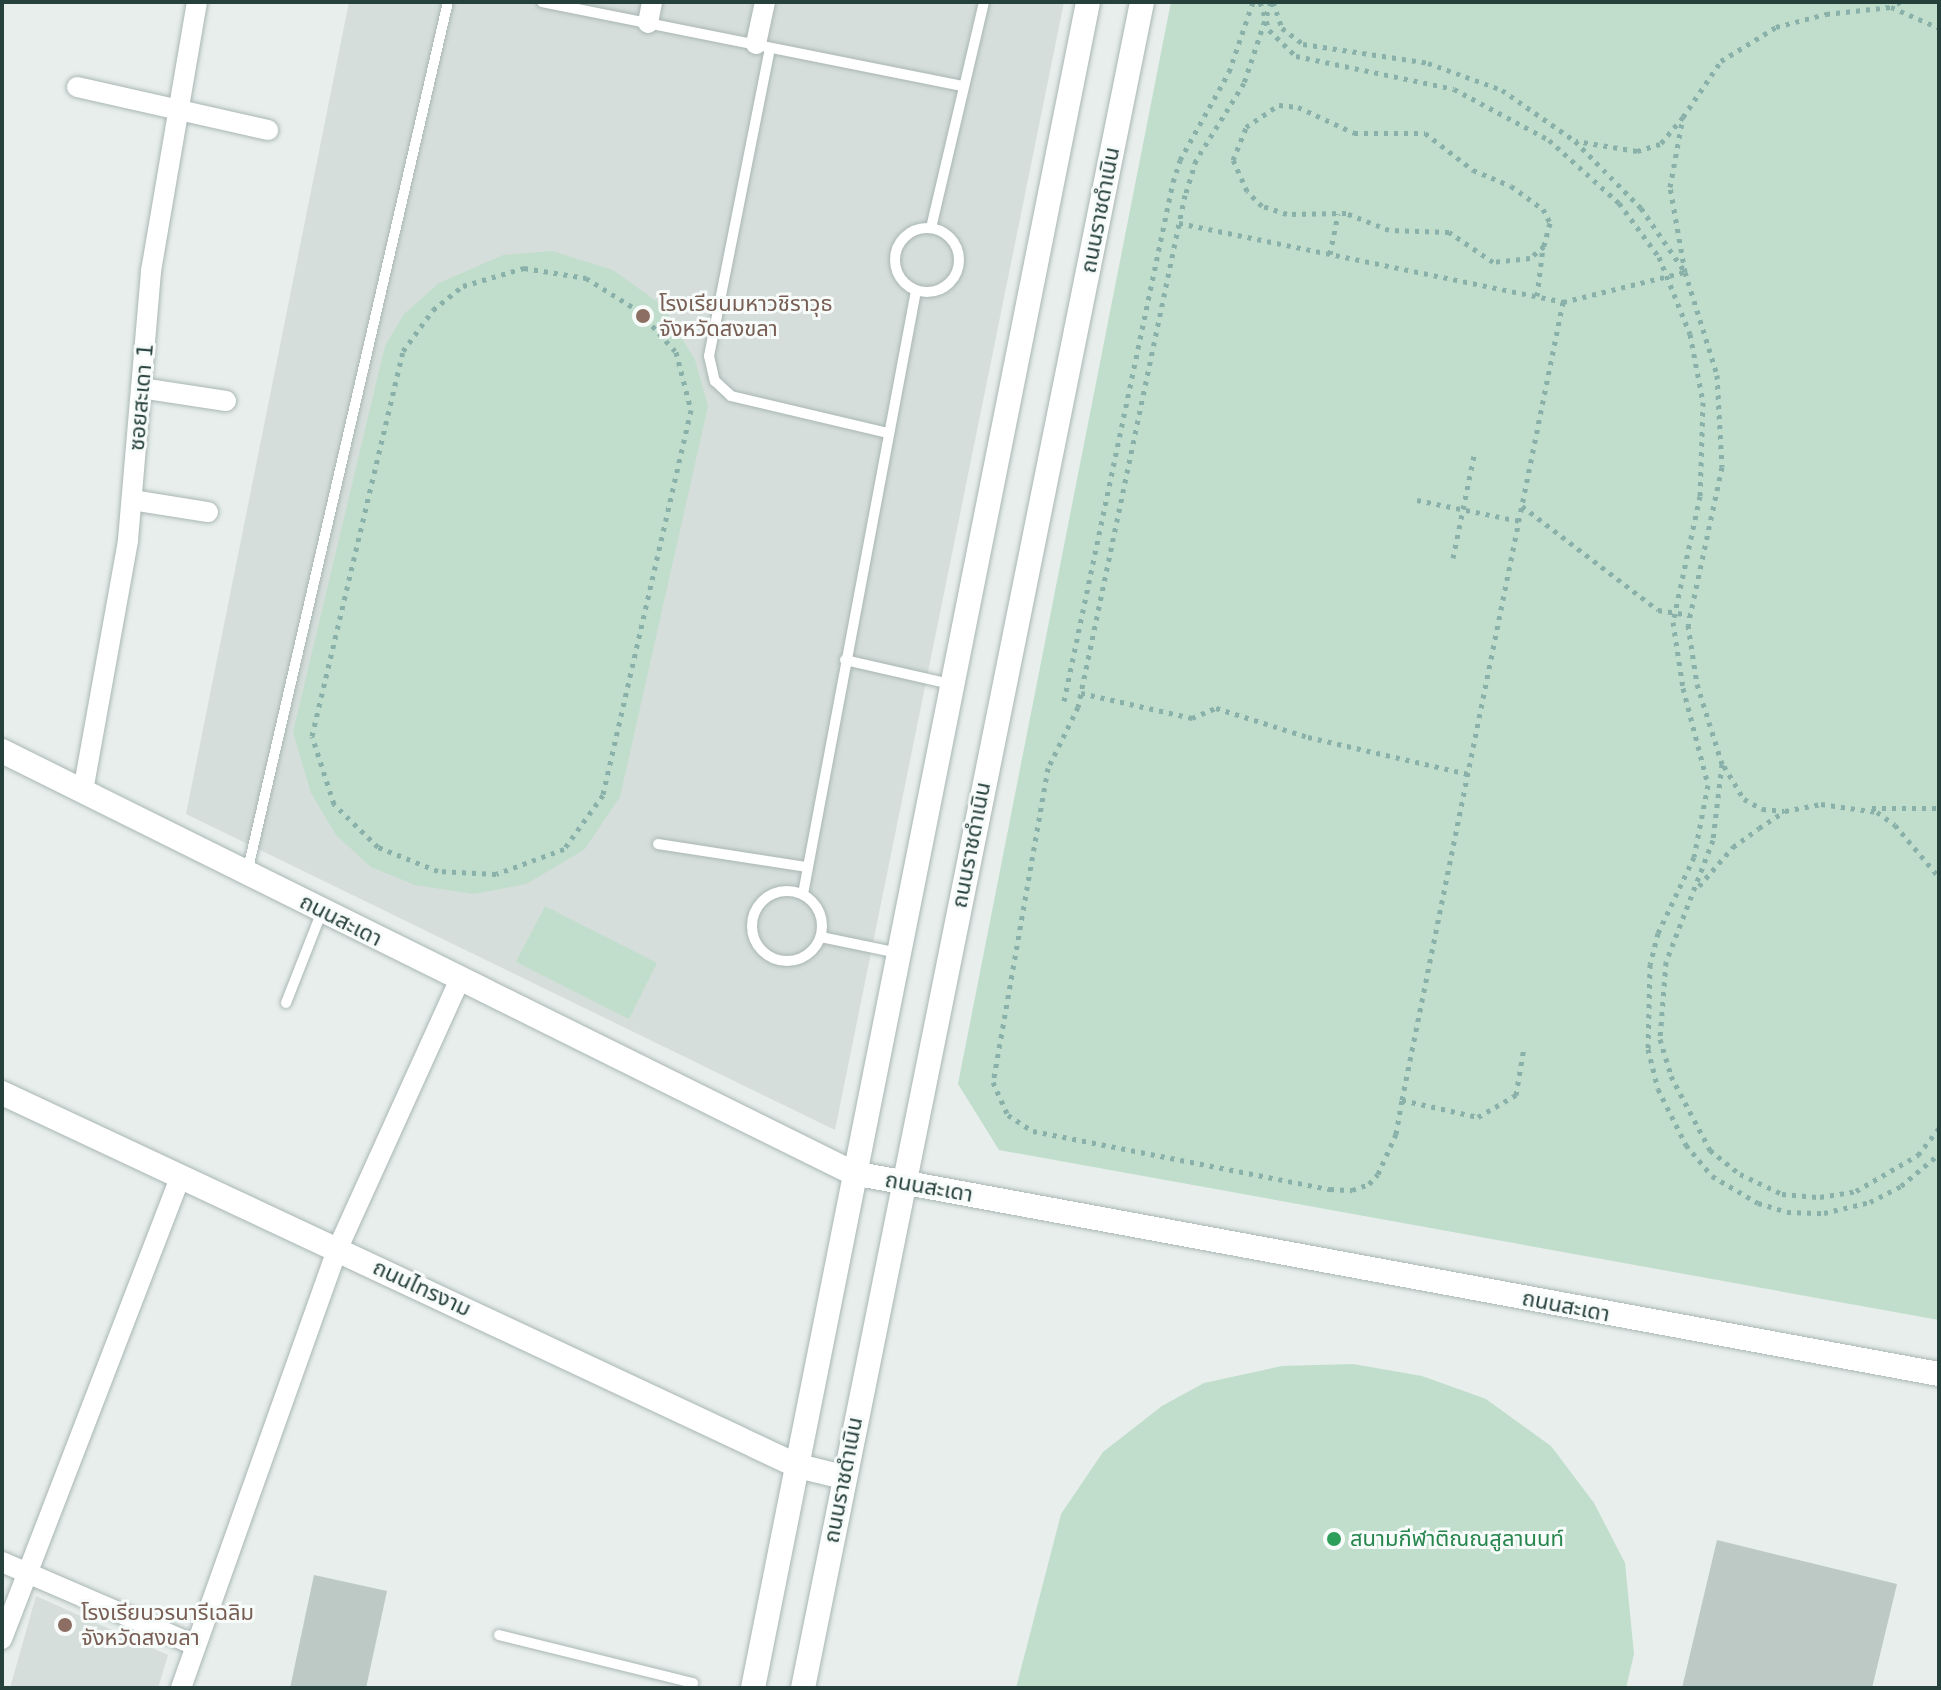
<!DOCTYPE html>
<meta charset="utf-8">
<style>
body{margin:0}
#map{position:relative;width:1941px;height:1690px;overflow:hidden;background:#e7eeec;font-family:"DejaVu Sans","Noto Sans Thai",sans-serif}
div>[style]{position:absolute}
.built>*{inset:0;background:#d5dedb}
.green>*{inset:0;background:#c1decc}
.building>*{inset:0;background:#bcc9c5}
.path>*{height:5px;margin-top:-2.5px;transform-origin:0;background:repeating-linear-gradient(90deg,#89b0a9 0 4px,transparent 0 10px)}
.roads{filter:drop-shadow(0 0 2px #a9b6b4) drop-shadow(0 0 2px #a9b6b4)}
.lane>*{height:10px;margin:-5px;padding:0 5px;transform-origin:5px;border-radius:5px;background:#fff}
.lane>.ring{margin:-5px;padding:0;box-sizing:content-box;background:none;border:10px solid #fff;border-radius:50%}
.street>*{height:20px;margin:-10px;padding:0 10px;transform-origin:10px;border-radius:10px;background:#fff}
.secondary>*{height:24px;margin:-12px;padding:0 12px;transform-origin:12px;border-radius:12px;background:#fff}
.dots>*{width:22px;height:22px;translate:-50% -50%;box-sizing:border-box;border:4px solid #f7fbf9;border-radius:50%}
span{translate:-50% -50%;white-space:nowrap;text-align:center;line-height:1.15;-webkit-text-stroke:6px #f7fbf9;paint-order:stroke}
.street-label{font-size:22px;color:#26403c}
.education-label{font-size:22px;color:#785e54}
.left{translate:0 -50%;text-align:left}
.leisure-label{font-size:22px;color:#27864d}
.frame{position:absolute;inset:0;border:4px solid #26403c;pointer-events:none}
</style>
<div id="map">
<div class="built">
<div style="clip-path:polygon(349px 2px,1064px 2px,835px 1130px,186px 814px)"></div>
<div style="clip-path:polygon(36px 1596px,168px 1655px,158px 1688px,10px 1688px)"></div>
</div>
<div class="green">
<div style="clip-path:polygon(1171px 2px,1939px 2px,1939px 1320px,999px 1150px,958px 1084px)"></div>
<div style="clip-path:polygon(552px 251px,613px 270px,663px 306px,695px 360px,708px 406px,620px 797px,584px 850px,526px 884px,474px 894px,415px 885px,371px 867px,336px 835px,311px 793px,293px 732px,385px 346px,404px 314px,439px 283px,503px 255px)"></div>
<div style="clip-path:polygon(545px 906px,657px 963px,629px 1019px,516px 962px)"></div>
<div style="clip-path:polygon(1353px 1364px,1422px 1376px,1486px 1399px,1551px 1446px,1594px 1503px,1625px 1563px,1634px 1654px,1626px 1688px,1016px 1688px,1061px 1514px,1103px 1452px,1162px 1406px,1204px 1383px,1282px 1366px)"></div>
</div>
<div class="building">
<div style="clip-path:polygon(1717px 1540px,1897px 1584px,1872px 1688px,1682px 1688px)"></div>
<div style="clip-path:polygon(314px 1575px,387px 1591px,366px 1688px,290px 1688px)"></div>
</div>
<div class="path">
<div style="left:1260px;top:2px;width:29px;rotate:72deg"></div>
<div style="left:1269px;top:30px;width:37px;rotate:44deg"></div>
<div style="left:1296px;top:56px;width:161px;rotate:11.8deg"></div>
<div style="left:1454px;top:89px;width:108px;rotate:28.2deg"></div>
<div style="left:1549px;top:140px;width:94px;rotate:42deg"></div>
<div style="left:1619px;top:203px;width:67px;rotate:53.5deg"></div>
<div style="left:1659px;top:257px;width:83px;rotate:68.1deg"></div>
<div style="left:1690px;top:334px;width:69px;rotate:79.2deg"></div>
<div style="left:1703px;top:402px;width:94px;rotate:91.8deg"></div>
<div style="left:1700px;top:496px;width:129px;rotate:102.1deg"></div>
<div style="left:1673px;top:622px;width:67px;rotate:81.4deg"></div>
<div style="left:1683px;top:688px;width:100px;rotate:75.5deg"></div>
<div style="left:1708px;top:785px;width:73px;rotate:101deg"></div>
<div style="left:1694px;top:857px;width:84px;rotate:115.3deg"></div>
<div style="left:1658px;top:933px;width:32px;rotate:104deg"></div>
<div style="left:1650px;top:964px;width:85px;rotate:91.3deg"></div>
<div style="left:1648px;top:1049px;width:41px;rotate:76deg"></div>
<div style="left:1658px;top:1089px;width:63px;rotate:63.4deg"></div>
<div style="left:1686px;top:1145px;width:40px;rotate:50deg"></div>
<div style="left:1712px;top:1176px;width:53px;rotate:30.4deg"></div>
<div style="left:1758px;top:1203px;width:30px;rotate:17deg"></div>
<div style="left:1787px;top:1212px;width:37px;rotate:2deg"></div>
<div style="left:1824px;top:1213px;width:47px;rotate:-13.4deg"></div>
<div style="left:1870px;top:1202px;width:35px;rotate:-27deg"></div>
<div style="left:1901px;top:1186px;width:50px;rotate:-40.1deg"></div>
<div style="left:1271px;top:2px;width:85px;rotate:108.4deg"></div>
<div style="left:1244px;top:83px;width:91px;rotate:121.9deg"></div>
<div style="left:1196px;top:160px;width:37px;rotate:107deg"></div>
<div style="left:1185px;top:195px;width:523px;rotate:101.8deg"></div>
<div style="left:1078px;top:707px;width:68px;rotate:116.2deg"></div>
<div style="left:1048px;top:768px;width:319px;rotate:99.9deg"></div>
<div style="left:993px;top:1082px;width:36px;rotate:66deg"></div>
<div style="left:1008px;top:1115px;width:30px;rotate:33deg"></div>
<div style="left:1033px;top:1131px;width:303px;rotate:11.1deg"></div>
<div style="left:1330px;top:1189px;width:22px;rotate:3deg"></div>
<div style="left:1352px;top:1190px;width:18px;rotate:-19deg"></div>
<div style="left:1369px;top:1184px;width:13px;rotate:-48deg"></div>
<div style="left:1378px;top:1174px;width:44px;rotate:-65.8deg"></div>
<div style="left:1396px;top:1134px;width:35px;rotate:-80deg"></div>
<div style="left:1273px;top:2px;width:28px;rotate:71deg"></div>
<div style="left:1282px;top:28px;width:26px;rotate:37deg"></div>
<div style="left:1303px;top:44px;width:126px;rotate:8.6deg"></div>
<div style="left:1428px;top:63px;width:79px;rotate:20deg"></div>
<div style="left:1502px;top:90px;width:89px;rotate:34.9deg"></div>
<div style="left:1575px;top:141px;width:94px;rotate:45.4deg"></div>
<div style="left:1641px;top:208px;width:78px;rotate:55.5deg"></div>
<div style="left:1685px;top:272px;width:108px;rotate:72.7deg"></div>
<div style="left:1717px;top:375px;width:92px;rotate:86.9deg"></div>
<div style="left:1722px;top:467px;width:162px;rotate:102.1deg"></div>
<div style="left:1688px;top:625px;width:60px;rotate:81.3deg"></div>
<div style="left:1697px;top:684px;width:84px;rotate:72.6deg"></div>
<div style="left:1722px;top:764px;width:77px;rotate:96.8deg"></div>
<div style="left:1713px;top:840px;width:131px;rotate:111.1deg"></div>
<div style="left:1666px;top:962px;width:77px;rotate:94.5deg"></div>
<div style="left:1660px;top:1039px;width:39px;rotate:73deg"></div>
<div style="left:1671px;top:1076px;width:84px;rotate:62.2deg"></div>
<div style="left:1710px;top:1150px;width:38px;rotate:39deg"></div>
<div style="left:1740px;top:1174px;width:47px;rotate:25.5deg"></div>
<div style="left:1782px;top:1194px;width:38px;rotate:5deg"></div>
<div style="left:1820px;top:1197px;width:36px;rotate:-9deg"></div>
<div style="left:1856px;top:1191px;width:72px;rotate:-30.1deg"></div>
<div style="left:1918px;top:1155px;width:34px;rotate:-52deg"></div>
<div style="left:1900px;top:2px;width:10px;rotate:151deg"></div>
<div style="left:1891px;top:7px;width:52px;rotate:23.6deg"></div>
<div style="left:1279px;top:105px;width:19px;rotate:6deg"></div>
<div style="left:1298px;top:107px;width:62px;rotate:24.9deg"></div>
<div style="left:1354px;top:133px;width:71px"></div>
<div style="left:1425px;top:133px;width:61px;rotate:37.6deg"></div>
<div style="left:1473px;top:170px;width:41px;rotate:22.8deg"></div>
<div style="left:1511px;top:186px;width:39px;rotate:36deg"></div>
<div style="left:1543px;top:209px;width:16px;rotate:63deg"></div>
<div style="left:1550px;top:223px;width:24px;rotate:105deg"></div>
<div style="left:1544px;top:246px;width:18px;rotate:139deg"></div>
<div style="left:1530px;top:258px;width:37px;rotate:174deg"></div>
<div style="left:1493px;top:262px;width:53px;rotate:-145.7deg"></div>
<div style="left:1449px;top:232px;width:60px;rotate:-178.1deg"></div>
<div style="left:1389px;top:230px;width:46px;rotate:-158.4deg"></div>
<div style="left:1346px;top:213px;width:59px;rotate:179deg"></div>
<div style="left:1287px;top:214px;width:26px;rotate:-162deg"></div>
<div style="left:1262px;top:206px;width:21px;rotate:-135deg"></div>
<div style="left:1247px;top:191px;width:34px;rotate:-114deg"></div>
<div style="left:1233px;top:160px;width:35px;rotate:-68deg"></div>
<div style="left:1246px;top:127px;width:40px;rotate:-34deg"></div>
<div style="left:1683px;top:117px;width:68px;rotate:-55.8deg"></div>
<div style="left:1721px;top:61px;width:65px;rotate:-31.7deg"></div>
<div style="left:1776px;top:27px;width:52px;rotate:-14.6deg"></div>
<div style="left:1826px;top:14px;width:65px;rotate:-6.1deg"></div>
<div style="left:1179px;top:223px;width:392px;rotate:11.6deg"></div>
<div style="left:1563px;top:302px;width:814px;rotate:101.41deg"></div>
<div style="left:1402px;top:1100px;width:78px;rotate:12.6deg"></div>
<div style="left:1478px;top:1117px;width:44px;rotate:-30.1deg"></div>
<div style="left:1516px;top:1095px;width:49px;rotate:-80.5deg"></div>
<div style="left:1330px;top:254px;width:41px;rotate:-78.7deg"></div>
<div style="left:524px;top:268px;width:63px;rotate:9.2deg"></div>
<div style="left:586px;top:278px;width:62px;rotate:31.9deg"></div>
<div style="left:639px;top:311px;width:55px;rotate:47.9deg"></div>
<div style="left:676px;top:352px;width:60px;rotate:75.5deg"></div>
<div style="left:691px;top:410px;width:395px;rotate:102.9deg"></div>
<div style="left:603px;top:795px;width:67px;rotate:125.8deg"></div>
<div style="left:564px;top:849px;width:72px;rotate:159.8deg"></div>
<div style="left:496px;top:874px;width:58px;rotate:-177deg"></div>
<div style="left:438px;top:871px;width:65px;rotate:-158.2deg"></div>
<div style="left:378px;top:847px;width:62px;rotate:-135.7deg"></div>
<div style="left:334px;top:804px;width:71px;rotate:-107.9deg"></div>
<div style="left:312px;top:736px;width:396px;rotate:-76.7deg"></div>
<div style="left:403px;top:351px;width:51px;rotate:-53.8deg"></div>
<div style="left:433px;top:310px;width:38px;rotate:-39deg"></div>
<div style="left:463px;top:286px;width:64px;rotate:-16.4deg"></div>
<div style="left:1537px;top:296px;width:49px;rotate:-83deg"></div>
<div style="left:1563px;top:302px;width:126px;rotate:-13.8deg"></div>
<div style="left:1685px;top:272px;width:86px;rotate:-100deg"></div>
<div style="left:1670px;top:187px;width:71px;rotate:-79.5deg"></div>
<div style="left:1683px;top:117px;width:35px;rotate:130deg"></div>
<div style="left:1660px;top:144px;width:24px;rotate:163deg"></div>
<div style="left:1637px;top:151px;width:62px;rotate:-170.7deg"></div>
<div style="left:1417px;top:500px;width:104px;rotate:11.6deg"></div>
<div style="left:1522px;top:506px;width:171px;rotate:37.4deg"></div>
<div style="left:1658px;top:610px;width:32px;rotate:9deg"></div>
<div style="left:1453px;top:558px;width:104px;rotate:-78.4deg"></div>
<div style="left:1081px;top:693px;width:114px;rotate:12.7deg"></div>
<div style="left:1192px;top:718px;width:26px;rotate:-23deg"></div>
<div style="left:1216px;top:708px;width:96px;rotate:17.5deg"></div>
<div style="left:1308px;top:737px;width:164px;rotate:13deg"></div>
<div style="left:1064px;top:701px;width:530px;rotate:-78.14deg"></div>
<div style="left:1173px;top:182px;width:23px;rotate:-72deg"></div>
<div style="left:1180px;top:160px;width:101px;rotate:-60.9deg"></div>
<div style="left:1229px;top:72px;width:74px;rotate:-71.1deg"></div>
<div style="left:1724px;top:766px;width:39px;rotate:59deg"></div>
<div style="left:1744px;top:799px;width:21px;rotate:29deg"></div>
<div style="left:1762px;top:809px;width:22px;rotate:5deg"></div>
<div style="left:1872px;top:808px;width:67px"></div>
<div style="left:1699px;top:886px;width:52px;rotate:-48.9deg"></div>
<div style="left:1733px;top:847px;width:32px;rotate:-36deg"></div>
<div style="left:1759px;top:828px;width:31px;rotate:-33deg"></div>
<div style="left:1785px;top:811px;width:37px;rotate:-11deg"></div>
<div style="left:1821px;top:804px;width:57px;rotate:8.1deg"></div>
<div style="left:1877px;top:812px;width:22px;rotate:36deg"></div>
<div style="left:1895px;top:825px;width:68px;rotate:49.8deg"></div>
</div>
<div class="roads">
<div class="lane">
<div style="left:542px;top:2px;width:430px;rotate:11.3deg"></div>
<div style="left:770px;top:48px;width:314px;rotate:101.2deg"></div>
<div style="left:709px;top:356px;width:26px;rotate:77deg"></div>
<div style="left:715px;top:381px;width:22px;rotate:43deg"></div>
<div style="left:731px;top:396px;width:160px;rotate:13.3deg"></div>
<div class="ring" style="left:895px;top:228px;width:54px;height:54px"></div>
<div style="left:931px;top:228px;width:232px;rotate:-76.8deg"></div>
<div style="left:845px;top:660px;width:109px;rotate:12.8deg"></div>
<div style="left:658px;top:844px;width:151px;rotate:8.8deg"></div>
<div style="left:247px;top:873px;width:894px;rotate:-77.01deg"></div>
<div class="ring" style="left:752px;top:891px;width:60px;height:60px"></div>
<div style="left:803px;top:894px;width:613px;rotate:-79.39deg"></div>
<div style="left:821px;top:937px;width:79px;rotate:11.7deg"></div>
<div style="left:286px;top:1003px;width:99px;rotate:-68.6deg"></div>
<div style="left:499px;top:1635px;width:200px;rotate:13.9deg"></div>
</div>
<div class="street">
<div style="left:648px;top:23px;width:21px;rotate:-79deg"></div>
<div style="left:756px;top:44px;width:43px;rotate:-77.9deg"></div>
<div style="left:77px;top:87px;width:196px;rotate:12.7deg"></div>
<div style="left:141px;top:388px;width:86px;rotate:8.7deg"></div>
<div style="left:132px;top:500px;width:77px;rotate:9deg"></div>
<div style="left:83px;top:791px;width:255px;rotate:-79.8deg"></div>
<div style="left:128px;top:540px;width:270px;rotate:-85.1deg"></div>
<div style="left:151px;top:271px;width:273px;rotate:-80.3deg"></div>
<div style="left:2px;top:1562px;width:210px;rotate:23.3deg"></div>
<div style="left:2px;top:1639px;width:496px;rotate:-68.9deg"></div>
<div style="left:181px;top:1688px;width:467px;rotate:-70.4deg"></div>
<div style="left:338px;top:1248px;width:295px;rotate:-65.6deg"></div>
</div>
<div class="secondary">
<div style="left:2px;top:751px;width:950px;rotate:26.38deg"></div>
<div style="left:853px;top:1173px;width:1104px;rotate:10.49deg"></div>
<div style="left:2px;top:1093px;width:879px;rotate:25.11deg"></div>
<div style="left:798px;top:1466px;width:46px;rotate:13.7deg"></div>
<div style="left:753px;top:1688px;width:1719px;rotate:-78.76deg"></div>
<div style="left:803px;top:1688px;width:1720px;rotate:-78.63deg"></div>
</div>
</div>
<div class="dots">
<div style="left:643px;top:316px;background:#8d6e63"></div>
<div style="left:1334px;top:1539px;background:#2e9e5b"></div>
<div style="left:65px;top:1625px;background:#8d6e63"></div>
</div>
<div class="street-label">
<span style="left:1100px;top:210px;rotate:-79deg">ถนนราชดำเนิน</span>
<span style="left:141px;top:397px;rotate:-85deg">ซอยสะเดา 1</span>
<span style="left:971px;top:845px;rotate:-79deg">ถนนราชดำเนิน</span>
<span style="left:341px;top:920px;rotate:27deg">ถนนสะเดา</span>
<span style="left:929px;top:1187px;rotate:10deg">ถนนสะเดา</span>
<span style="left:422px;top:1288px;rotate:25deg">ถนนไทรงาม</span>
<span style="left:1566px;top:1306px;rotate:11deg">ถนนสะเดา</span>
<span style="left:843px;top:1480px;rotate:-79deg">ถนนราชดำเนิน</span>
</div>
<div class="education-label">
<span class="left" style="left:659px;top:316px">โรงเรียนมหาวชิราวุธ<br>จังหวัดสงขลา</span>
<span class="left" style="left:81px;top:1625px">โรงเรียนวรนารีเฉลิม<br>จังหวัดสงขลา</span>
</div>
<div class="leisure-label">
<span class="left" style="left:1350px;top:1539px">สนามกีฬาติณณสูลานนท์</span>
</div>
<div class="frame"></div>
</div>
